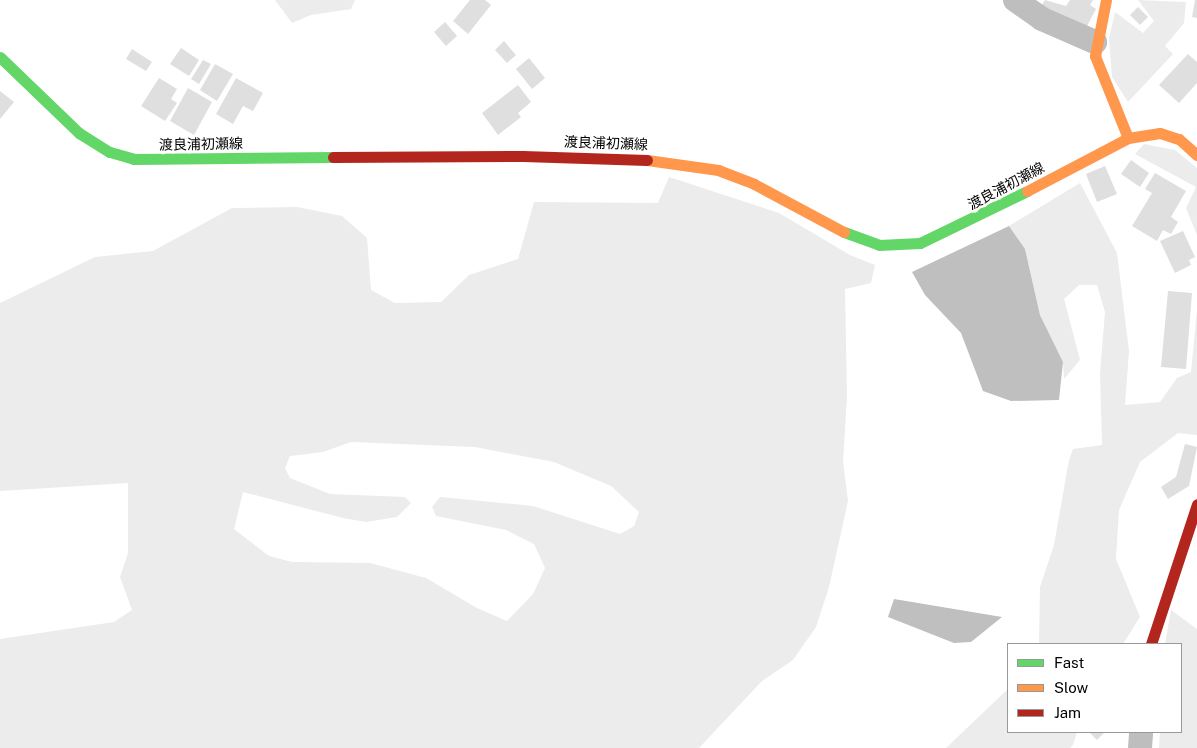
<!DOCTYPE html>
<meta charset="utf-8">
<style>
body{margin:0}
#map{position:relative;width:1197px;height:748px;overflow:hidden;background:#fff;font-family:"Public Sans","Noto Sans JP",sans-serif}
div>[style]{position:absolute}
.green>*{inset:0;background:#ececec}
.water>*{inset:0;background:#bfbfbf}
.building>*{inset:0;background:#dfdfdf}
.street>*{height:24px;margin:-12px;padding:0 12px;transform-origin:12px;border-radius:12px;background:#bebebe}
.fast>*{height:11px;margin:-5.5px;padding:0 5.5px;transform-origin:5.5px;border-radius:5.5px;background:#63d668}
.slow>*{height:11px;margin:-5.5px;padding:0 5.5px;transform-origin:5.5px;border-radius:5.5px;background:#ff974d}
.jam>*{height:11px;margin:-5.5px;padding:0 5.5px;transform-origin:5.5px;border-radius:5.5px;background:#b3261e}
span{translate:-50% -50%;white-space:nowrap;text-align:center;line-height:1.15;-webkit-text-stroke:5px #fff;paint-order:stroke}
.street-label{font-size:14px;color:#000}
.legend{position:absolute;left:1007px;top:643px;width:175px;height:90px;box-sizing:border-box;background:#fff;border:1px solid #999;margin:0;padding:6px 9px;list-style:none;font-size:15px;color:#000}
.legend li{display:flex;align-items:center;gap:10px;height:25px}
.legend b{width:25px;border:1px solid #999}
</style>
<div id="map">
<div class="green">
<div style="clip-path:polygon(275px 0,355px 0,351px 9px,311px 15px,292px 23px)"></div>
<div style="clip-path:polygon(1138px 0,1186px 2px,1184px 23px,1165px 46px,1173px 54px,1128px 102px,1112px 77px,1109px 38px,1115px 12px,1143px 33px,1154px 21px)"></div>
<div style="clip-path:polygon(1144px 144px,1175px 150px,1197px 168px,1197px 235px,1186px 208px,1196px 187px,1135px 154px)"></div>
<div style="clip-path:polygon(evenodd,669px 177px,779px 213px,850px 255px,875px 265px,871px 283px,845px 289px,847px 396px,843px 462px,848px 501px,829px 587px,816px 627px,793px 660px,762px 681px,699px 748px,0 748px,0 639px,114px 622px,132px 610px,120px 577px,128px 553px,128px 483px,0 491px,0 303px,95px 257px,153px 251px,232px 208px,297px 207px,342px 216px,367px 238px,371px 290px,395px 303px,441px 302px,469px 275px,518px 259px,534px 202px,658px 203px,669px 177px,351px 442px,475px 447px,554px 462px,611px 486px,639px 512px,634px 526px,620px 534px,533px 506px,440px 497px,432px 507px,436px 516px,506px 530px,534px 544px,545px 568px,533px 594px,507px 621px,477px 608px,426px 578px,370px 563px,292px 562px,269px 556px,234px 529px,243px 492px,343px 518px,366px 522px,397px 517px,411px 503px,405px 497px,330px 494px,290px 478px,285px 468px,290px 456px,323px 452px,351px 442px)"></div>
<div style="clip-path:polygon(1080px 183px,1117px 253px,1129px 351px,1125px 405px,1160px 402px,1177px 378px,1191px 372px,1197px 310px,1197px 435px,1178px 433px,1140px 462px,1119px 510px,1116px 559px,1140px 617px,1123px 644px,1039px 644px,1040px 587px,1054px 545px,1069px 460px,1073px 449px,1102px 445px,1100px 373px,1105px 312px,1097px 285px,1079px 285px,1064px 299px,1080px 360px,1064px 379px,1063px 362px,1040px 315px,1025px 249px,1009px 226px)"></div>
<div style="clip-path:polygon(1171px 610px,1197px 629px,1197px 748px,1159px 748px,1160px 732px,1181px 732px,1181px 644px,1165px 644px)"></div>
<div style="clip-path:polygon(1008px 689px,1008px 732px,1077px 732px,1073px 745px,1070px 748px,946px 748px)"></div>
</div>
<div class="water">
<div style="clip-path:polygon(1009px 226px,1025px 249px,1040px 315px,1063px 362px,1059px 400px,1011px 401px,983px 391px,961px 333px,925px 295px,912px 272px)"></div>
<div style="clip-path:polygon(894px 599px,1002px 617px,971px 642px,954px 643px,888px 617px)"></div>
</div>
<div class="building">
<div style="clip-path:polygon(470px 0,485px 0,491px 5px,468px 34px,453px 21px)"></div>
<div style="clip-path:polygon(1045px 0,1066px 6px,1070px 0,1093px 0,1090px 5px,1096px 9px,1085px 30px,1041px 6px)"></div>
<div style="clip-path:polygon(1195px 0,1197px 0,1197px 18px,1192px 17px)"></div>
<div style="clip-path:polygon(1138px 7px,1148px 17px,1140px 25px,1130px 15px)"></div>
<div style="clip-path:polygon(445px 22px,457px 36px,446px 46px,434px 32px)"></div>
<div style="clip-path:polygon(504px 41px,516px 55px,507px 63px,495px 50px)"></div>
<div style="clip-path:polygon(181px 48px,199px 60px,189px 76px,170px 64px)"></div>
<div style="clip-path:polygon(132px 49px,152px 62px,146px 71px,126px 59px)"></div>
<div style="clip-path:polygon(1188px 54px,1197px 62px,1197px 83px,1179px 103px,1159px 85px)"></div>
<div style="clip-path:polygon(529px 58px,545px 78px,532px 89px,516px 69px)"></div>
<div style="clip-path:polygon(203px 60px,211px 64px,199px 84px,191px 79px)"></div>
<div style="clip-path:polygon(215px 64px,233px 74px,217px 101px,200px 90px)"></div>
<div style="clip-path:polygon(159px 78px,177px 89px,171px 99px,177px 103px,165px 121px,141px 106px)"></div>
<div style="clip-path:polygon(236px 78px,263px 93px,253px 111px,243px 106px,233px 124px,216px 114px)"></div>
<div style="clip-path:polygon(518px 85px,531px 102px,518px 113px,521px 117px,498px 135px,482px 113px)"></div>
<div style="clip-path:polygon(188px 88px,212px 102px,194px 135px,170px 121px)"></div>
<div style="clip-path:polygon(0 91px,14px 102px,0 119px)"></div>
<div style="clip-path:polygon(1131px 160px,1149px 173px,1140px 187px,1121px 174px)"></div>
<div style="clip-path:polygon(1105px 166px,1117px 194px,1097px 202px,1086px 174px)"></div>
<div style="clip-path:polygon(1155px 173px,1186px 191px,1171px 217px,1178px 222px,1171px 234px,1163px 230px,1157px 241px,1132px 226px,1152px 193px,1145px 189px)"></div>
<div style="clip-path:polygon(1183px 231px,1195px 257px,1189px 260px,1191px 265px,1175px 273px,1160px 241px)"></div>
<div style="clip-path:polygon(1168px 291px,1192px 293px,1186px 369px,1161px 367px)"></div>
<div style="clip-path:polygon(1185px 444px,1197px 447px,1189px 486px,1168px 499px,1161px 487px,1176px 477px)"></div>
<div style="clip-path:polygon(1089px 732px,1105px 732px,1097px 740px)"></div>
</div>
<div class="street">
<div style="left:1015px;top:0;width:33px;rotate:35deg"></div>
<div style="left:1042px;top:19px;width:58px;rotate:23.5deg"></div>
<div style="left:1140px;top:748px;width:16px;rotate:-86deg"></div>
</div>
<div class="fast">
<div style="left:0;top:57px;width:110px;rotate:43.9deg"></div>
<div style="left:79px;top:133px;width:36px;rotate:32deg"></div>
<div style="left:110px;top:152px;width:25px;rotate:16deg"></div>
<div style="left:134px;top:159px;width:199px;rotate:-0.6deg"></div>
<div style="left:844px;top:232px;width:37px;rotate:20deg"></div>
<div style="left:879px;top:245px;width:41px;rotate:-2.8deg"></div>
<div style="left:920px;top:243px;width:119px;rotate:-25.9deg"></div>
</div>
<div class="slow">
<div style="left:1106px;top:0;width:57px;rotate:101.1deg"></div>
<div style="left:1095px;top:56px;width:88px;rotate:68.1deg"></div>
<div style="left:647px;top:160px;width:72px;rotate:8deg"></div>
<div style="left:718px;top:170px;width:39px;rotate:21deg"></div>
<div style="left:754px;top:184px;width:102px;rotate:28.1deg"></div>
<div style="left:1027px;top:191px;width:114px;rotate:-27.7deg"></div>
<div style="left:1128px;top:138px;width:32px;rotate:-9deg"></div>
<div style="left:1160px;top:133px;width:20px;rotate:18deg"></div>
<div style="left:1179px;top:139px;width:24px;rotate:42deg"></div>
</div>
<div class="jam">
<div style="left:333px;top:157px;width:190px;rotate:-0.3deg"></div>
<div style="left:523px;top:156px;width:124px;rotate:1.8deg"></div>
<div style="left:1151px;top:644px;width:147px;rotate:-71.8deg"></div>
</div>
<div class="street-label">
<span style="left:606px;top:143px;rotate:2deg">渡良浦初瀬線</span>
<span style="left:201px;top:144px;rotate:-1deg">渡良浦初瀬線</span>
<span style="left:1006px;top:186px;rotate:-28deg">渡良浦初瀬線</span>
</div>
<ul class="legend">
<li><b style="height:6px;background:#63d668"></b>Fast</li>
<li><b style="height:6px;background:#ff974d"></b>Slow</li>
<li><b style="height:6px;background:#b3261e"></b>Jam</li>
</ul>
</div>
